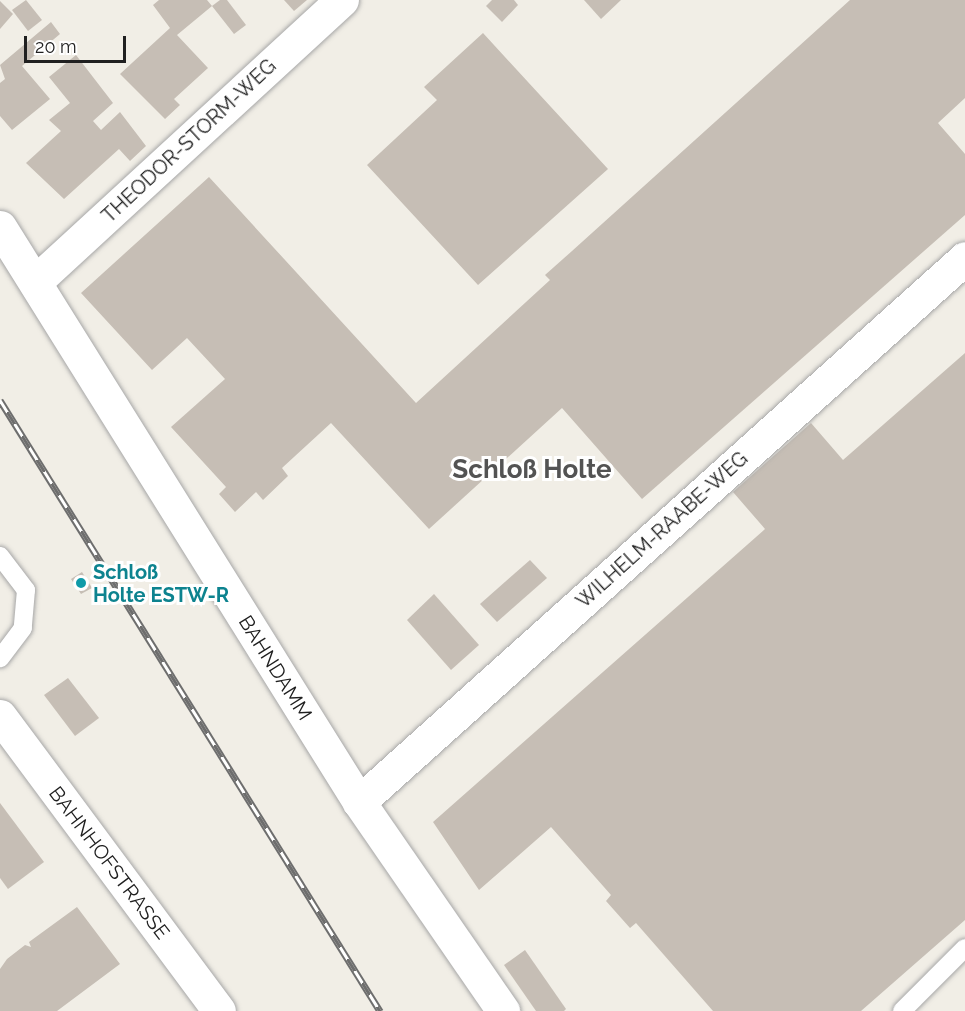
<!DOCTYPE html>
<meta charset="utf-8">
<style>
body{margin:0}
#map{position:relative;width:965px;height:1011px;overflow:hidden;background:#f1eee6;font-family:Raleway,sans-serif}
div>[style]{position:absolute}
.building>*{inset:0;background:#c6beb5}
.roads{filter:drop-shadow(0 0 2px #a7a7a7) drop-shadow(0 0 2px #a7a7a7)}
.service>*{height:18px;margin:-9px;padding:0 9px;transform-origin:9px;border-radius:9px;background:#fff}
.minor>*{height:33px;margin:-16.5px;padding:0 16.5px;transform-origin:16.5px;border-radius:16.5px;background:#fff}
.tertiary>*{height:33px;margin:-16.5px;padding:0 16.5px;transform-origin:16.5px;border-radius:16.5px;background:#fff}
.rail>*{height:7px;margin-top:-3.5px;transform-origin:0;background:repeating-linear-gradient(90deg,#fff 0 14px,#6e6e6e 0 28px);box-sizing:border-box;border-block:2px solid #6e6e6e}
.dots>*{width:16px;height:16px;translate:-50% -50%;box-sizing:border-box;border:3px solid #fff;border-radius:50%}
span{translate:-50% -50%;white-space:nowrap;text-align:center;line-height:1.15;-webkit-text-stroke:6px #fff;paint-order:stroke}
.street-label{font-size:20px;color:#202020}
.culture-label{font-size:20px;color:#0d838f;font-weight:700}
.left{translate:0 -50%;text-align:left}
.district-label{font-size:26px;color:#535353;font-weight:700}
.scale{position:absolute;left:24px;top:36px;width:102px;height:27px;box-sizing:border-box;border:3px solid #202020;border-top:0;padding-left:8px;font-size:18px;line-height:21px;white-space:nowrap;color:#202020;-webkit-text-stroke:4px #fff;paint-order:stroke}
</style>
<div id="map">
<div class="building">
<div style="clip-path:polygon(26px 0,42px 20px,28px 31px,12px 10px)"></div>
<div style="clip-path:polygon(159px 0,207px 0,212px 6px,177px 35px,208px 68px,174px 99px,180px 105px,165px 119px,120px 74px,170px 28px,153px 5px)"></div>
<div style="clip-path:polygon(220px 0,227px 0,246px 25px,234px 34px,212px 6px)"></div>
<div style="clip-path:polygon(284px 0,307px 0,294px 11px)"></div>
<div style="clip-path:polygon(492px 0,514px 0,518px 5px,502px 22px,486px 6px)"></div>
<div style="clip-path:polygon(584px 0,621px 0,601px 19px)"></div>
<div style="clip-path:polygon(850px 0,965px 0,965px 98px,938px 123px,965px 154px,965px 215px,642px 499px,562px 408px,429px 529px,331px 423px,282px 468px,288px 476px,263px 500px,256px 492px,235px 512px,219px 494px,226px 487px,171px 427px,225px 379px,187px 338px,152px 370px,81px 293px,209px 177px,416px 403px,550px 280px,545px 275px,572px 251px)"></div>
<div style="clip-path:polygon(0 1px,13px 14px,0 29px)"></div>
<div style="clip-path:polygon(51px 22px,60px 34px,22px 66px,50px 99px,12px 130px,0 116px,0 83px,5px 79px,0 65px)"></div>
<div style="clip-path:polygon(483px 33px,608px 169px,478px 285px,367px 165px,437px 100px,424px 87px)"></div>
<div style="clip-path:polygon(76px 55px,113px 103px,93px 121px,101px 130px,120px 112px,146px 146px,130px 161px,119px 149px,64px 199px,26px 163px,61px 131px,49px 120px,70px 103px,49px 77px)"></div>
<div style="clip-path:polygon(965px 353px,965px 920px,861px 1011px,713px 1011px,636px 923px,630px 928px,606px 901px,611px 895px,551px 827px,479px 890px,433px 822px,765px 529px,733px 492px,811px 423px,843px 460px)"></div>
<div style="clip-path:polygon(530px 560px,547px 578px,497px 622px,480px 604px)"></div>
<div style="clip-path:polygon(82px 572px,92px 588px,81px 594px,71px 579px)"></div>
<div style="clip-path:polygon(434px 594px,479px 645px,451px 670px,407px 620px)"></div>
<div style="clip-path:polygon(68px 678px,99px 718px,75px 736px,44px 695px)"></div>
<div style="clip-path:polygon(0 803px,44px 862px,8px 889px,0 878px)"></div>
<div style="clip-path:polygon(77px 907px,120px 964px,57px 1011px,0 1011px,0 969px,7px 959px,25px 945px,31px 947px,29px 942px)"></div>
<div style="clip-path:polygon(525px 950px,566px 1009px,564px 1011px,536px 1011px,504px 965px)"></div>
</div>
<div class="roads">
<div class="service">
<div style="left:0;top:556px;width:43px;rotate:52.6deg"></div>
<div style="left:26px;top:590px;width:38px;rotate:95deg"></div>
<div style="left:23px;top:628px;width:38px;rotate:127deg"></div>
<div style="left:902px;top:1011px;width:89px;rotate:-45deg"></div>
</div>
<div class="minor">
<div style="left:0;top:227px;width:678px;rotate:58.02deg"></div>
<div style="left:359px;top:802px;width:254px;rotate:55.4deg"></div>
<div style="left:35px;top:282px;width:417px;rotate:-42.6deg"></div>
<div style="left:359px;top:802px;width:814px;rotate:-41.91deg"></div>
</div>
<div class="tertiary">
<div style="left:0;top:716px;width:367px;rotate:53.4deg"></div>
</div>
</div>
<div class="rail">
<div style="left:0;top:400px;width:720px;rotate:58.12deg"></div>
</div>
<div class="dots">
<div style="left:81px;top:583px;background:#0f9aa8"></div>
</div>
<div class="street-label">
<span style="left:189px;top:141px;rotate:-43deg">THEODOR-STORM-WEG</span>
<span style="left:662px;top:530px;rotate:-42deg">WILHELM-RAABE-WEG</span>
<span style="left:275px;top:668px;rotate:58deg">BAHNDAMM</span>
<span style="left:109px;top:863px;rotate:53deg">BAHNHOFSTRASSE</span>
</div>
<div class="culture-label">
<span class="left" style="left:93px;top:584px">Schloß<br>Holte ESTW-R</span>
</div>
<div class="district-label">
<span style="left:532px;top:470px">Schloß Holte</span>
</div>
<div class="scale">20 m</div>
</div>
